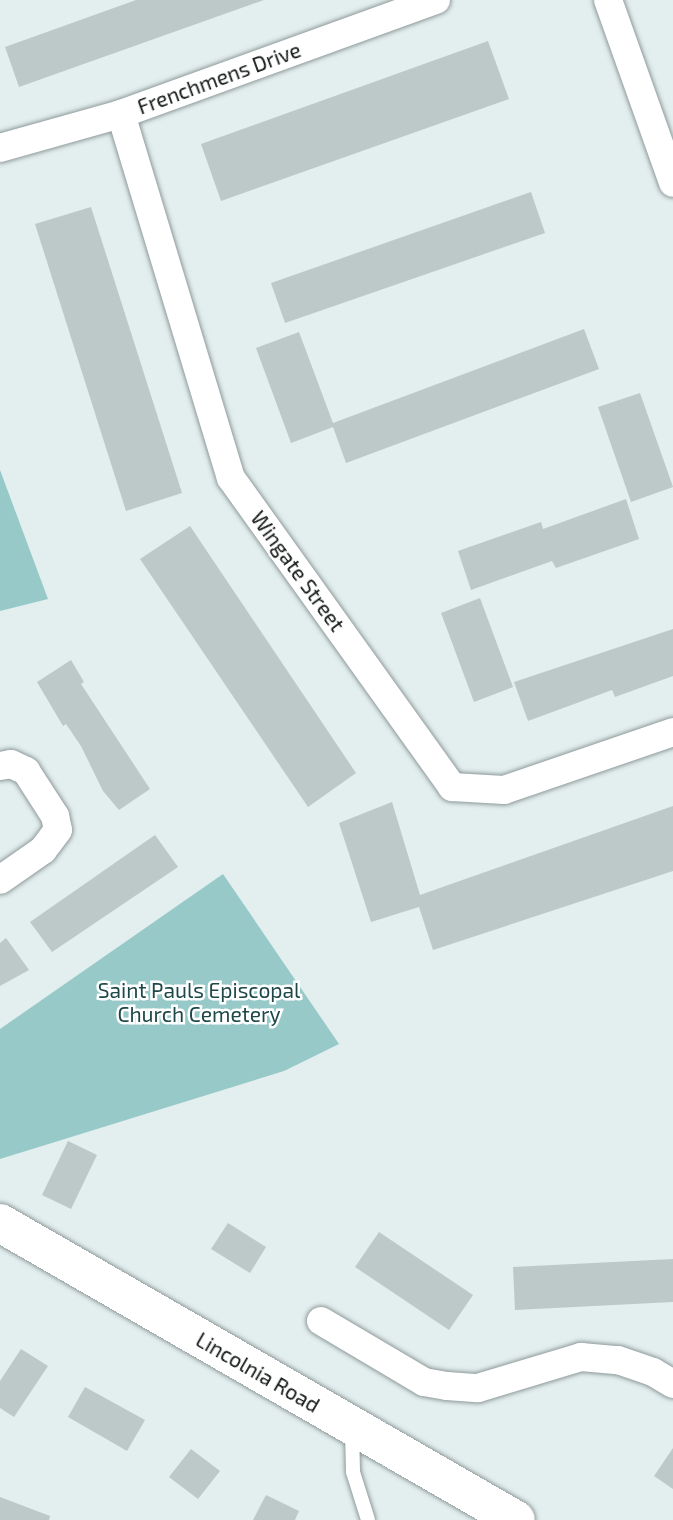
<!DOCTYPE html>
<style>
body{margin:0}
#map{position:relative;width:673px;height:1520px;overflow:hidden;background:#e3eeee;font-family:"Exo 2",sans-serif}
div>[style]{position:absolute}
.green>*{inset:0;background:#96c9c8}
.building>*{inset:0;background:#bdc8c8}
.roads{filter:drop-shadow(0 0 2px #8f9a9a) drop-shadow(0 0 2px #8f9a9a)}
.lane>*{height:14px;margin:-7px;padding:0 7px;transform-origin:7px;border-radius:7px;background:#fff}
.street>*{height:28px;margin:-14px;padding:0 14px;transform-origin:14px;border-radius:14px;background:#fff}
.secondary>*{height:38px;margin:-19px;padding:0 19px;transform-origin:19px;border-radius:19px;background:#fff}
span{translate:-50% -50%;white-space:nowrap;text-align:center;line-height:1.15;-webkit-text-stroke:5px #fff;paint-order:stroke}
.street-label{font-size:21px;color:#111515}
.park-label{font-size:21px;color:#1e4848}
</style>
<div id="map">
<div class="green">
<div style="clip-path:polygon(0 470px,48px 599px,0 611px)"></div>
<div style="clip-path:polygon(223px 874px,339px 1044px,284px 1071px,0 1159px,0 1029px)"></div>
</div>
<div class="building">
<div style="clip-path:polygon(136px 0,264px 0,19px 87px,5px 47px)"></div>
<div style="clip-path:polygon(488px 41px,509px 99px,221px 201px,201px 144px)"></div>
<div style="clip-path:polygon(531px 192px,545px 233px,285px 323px,271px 283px)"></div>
<div style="clip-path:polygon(91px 207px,182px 493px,126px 511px,35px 224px)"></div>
<div style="clip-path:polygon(584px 329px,599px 369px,346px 463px,333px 427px,291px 443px,256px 348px,299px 332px,333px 423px)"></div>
<div style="clip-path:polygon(640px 393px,673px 487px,631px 502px,598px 407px)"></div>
<div style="clip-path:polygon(626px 499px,639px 539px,556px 568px,552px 561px,471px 590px,458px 551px,541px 522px,543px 529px)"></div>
<div style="clip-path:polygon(190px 526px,356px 773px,308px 807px,140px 559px)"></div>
<div style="clip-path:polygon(480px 598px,513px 687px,474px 702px,441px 613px)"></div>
<div style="clip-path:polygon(673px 629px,673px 676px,615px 697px,612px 690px,528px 721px,514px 682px)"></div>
<div style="clip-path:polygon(71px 660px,84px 682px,81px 684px,150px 789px,119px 810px,103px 791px,81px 746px,66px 724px,63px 726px,37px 682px)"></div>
<div style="clip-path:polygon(392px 802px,420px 895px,673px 806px,673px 871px,433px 950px,419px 907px,371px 922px,339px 823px)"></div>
<div style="clip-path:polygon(155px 835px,178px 867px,52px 952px,30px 922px)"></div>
<div style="clip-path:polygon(6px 938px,29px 970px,0 986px,0 943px)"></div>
<div style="clip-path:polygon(68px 1141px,97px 1155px,71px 1209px,42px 1195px)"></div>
<div style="clip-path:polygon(228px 1223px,266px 1247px,250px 1273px,211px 1249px)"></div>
<div style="clip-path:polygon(379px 1232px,473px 1295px,449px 1330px,355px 1267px)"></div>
<div style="clip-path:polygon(673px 1259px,673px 1302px,515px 1310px,513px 1267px)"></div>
<div style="clip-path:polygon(21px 1349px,48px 1366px,14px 1417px,0 1408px,0 1381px)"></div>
<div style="clip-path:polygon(85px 1387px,145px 1420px,127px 1451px,68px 1417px)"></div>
<div style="clip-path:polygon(673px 1448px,673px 1489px,654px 1476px)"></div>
<div style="clip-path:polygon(191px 1449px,220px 1471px,198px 1499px,169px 1477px)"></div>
<div style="clip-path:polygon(266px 1495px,299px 1511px,295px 1520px,253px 1520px)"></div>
<div style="clip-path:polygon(0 1497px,50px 1516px,49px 1520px,0 1520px)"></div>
</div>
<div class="roads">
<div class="lane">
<div style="left:352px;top:1430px;width:42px;rotate:88.6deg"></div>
<div style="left:353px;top:1472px;width:50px;rotate:72.6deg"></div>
</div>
<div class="street">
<div style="left:608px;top:0;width:194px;rotate:70.4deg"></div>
<div style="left:121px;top:114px;width:380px;rotate:73.2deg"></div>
<div style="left:231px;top:478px;width:380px;rotate:54.4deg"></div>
<div style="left:452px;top:787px;width:52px;rotate:3.3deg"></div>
<div style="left:504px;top:790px;width:179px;rotate:-18.9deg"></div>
<div style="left:0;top:148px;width:126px;rotate:-15.7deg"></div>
<div style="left:121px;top:114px;width:335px;rotate:-19.9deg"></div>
<div style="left:0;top:766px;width:11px;rotate:-10deg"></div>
<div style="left:11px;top:764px;width:17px;rotate:25deg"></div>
<div style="left:26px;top:771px;width:54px;rotate:57.2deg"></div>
<div style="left:55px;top:816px;width:14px;rotate:78deg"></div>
<div style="left:58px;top:830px;width:25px;rotate:127deg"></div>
<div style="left:43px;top:850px;width:52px;rotate:145.1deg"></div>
<div style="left:321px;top:1321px;width:120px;rotate:30.6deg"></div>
<div style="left:424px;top:1382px;width:23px;rotate:10deg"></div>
<div style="left:447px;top:1386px;width:31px;rotate:4deg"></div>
<div style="left:478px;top:1388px;width:108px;rotate:-16.8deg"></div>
<div style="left:581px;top:1357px;width:37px;rotate:5deg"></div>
<div style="left:618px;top:1360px;width:37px;rotate:19deg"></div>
<div style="left:653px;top:1372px;width:23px;rotate:31deg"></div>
</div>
<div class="secondary">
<div style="left:0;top:1223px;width:595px;rotate:29.92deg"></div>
</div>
</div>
<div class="street-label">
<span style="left:219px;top:78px;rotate:-20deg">Frenchmens Drive</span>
<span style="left:298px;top:571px;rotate:54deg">Wingate Street</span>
<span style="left:258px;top:1372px;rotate:30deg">Lincolnia Road</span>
</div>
<div class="park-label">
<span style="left:199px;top:1002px">Saint Pauls Episcopal<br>Church Cemetery</span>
</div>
</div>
